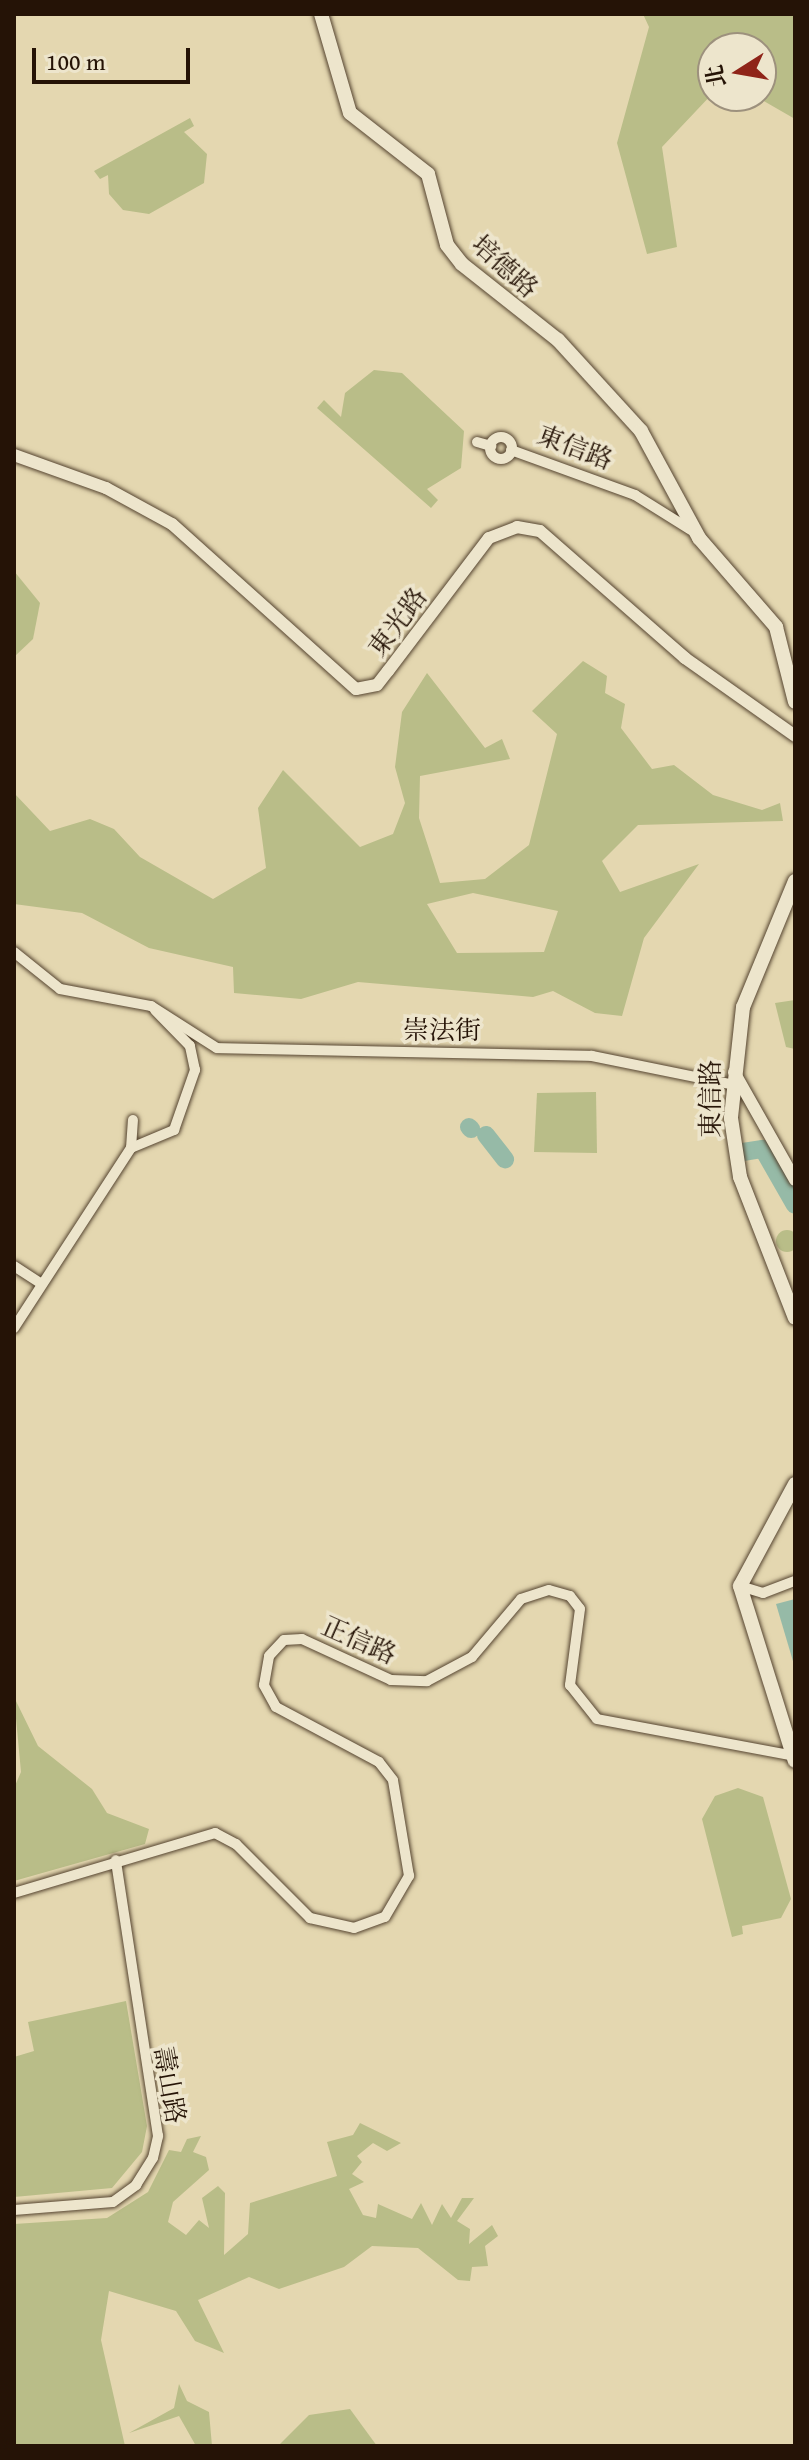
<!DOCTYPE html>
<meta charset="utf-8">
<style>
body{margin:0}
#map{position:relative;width:809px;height:2460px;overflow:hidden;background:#e4d7b0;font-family:"Gentium Book Plus","Noto Serif TC",serif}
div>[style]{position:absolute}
.green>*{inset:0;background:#b9bd88}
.round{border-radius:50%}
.water>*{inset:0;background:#96baa7}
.river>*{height:18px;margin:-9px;padding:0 9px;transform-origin:9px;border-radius:9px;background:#96baa7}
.roads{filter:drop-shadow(0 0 2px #554430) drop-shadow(0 0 2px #554430)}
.minor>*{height:10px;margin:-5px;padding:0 5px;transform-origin:5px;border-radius:5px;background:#ede5cc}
.minor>.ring{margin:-5px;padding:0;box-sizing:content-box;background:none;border:10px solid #ede5cc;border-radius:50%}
.tertiary>*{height:12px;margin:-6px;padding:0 6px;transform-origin:6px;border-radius:6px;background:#ede5cc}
.secondary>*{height:14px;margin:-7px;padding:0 7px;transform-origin:7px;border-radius:7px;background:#ede5cc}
span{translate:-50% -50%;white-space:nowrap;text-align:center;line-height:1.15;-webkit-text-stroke:7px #ede5cc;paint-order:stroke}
.street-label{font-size:26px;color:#251306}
.frame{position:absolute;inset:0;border:16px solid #251306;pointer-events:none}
.north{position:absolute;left:697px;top:32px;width:80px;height:80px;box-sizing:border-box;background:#ede5cc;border:2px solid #9d917d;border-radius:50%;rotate:259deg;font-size:22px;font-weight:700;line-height:32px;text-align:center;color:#251306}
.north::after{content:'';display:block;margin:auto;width:28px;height:36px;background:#8f2418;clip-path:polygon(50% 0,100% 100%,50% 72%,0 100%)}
.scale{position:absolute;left:32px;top:48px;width:158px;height:36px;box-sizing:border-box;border:4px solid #251306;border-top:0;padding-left:10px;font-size:24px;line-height:28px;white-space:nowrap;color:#251306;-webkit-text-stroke:6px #ede5cc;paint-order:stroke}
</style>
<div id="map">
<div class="green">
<div style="clip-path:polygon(643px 14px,795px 14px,795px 119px,755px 96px,761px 96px,761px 48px,713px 48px,713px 93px,662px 147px,677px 247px,647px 254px,617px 143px,649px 27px)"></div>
<div style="clip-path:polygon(190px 118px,194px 126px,184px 132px,207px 154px,204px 183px,149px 214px,123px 210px,109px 194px,108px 175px,100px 179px,94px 171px)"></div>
<div style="clip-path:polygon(374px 370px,402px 373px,464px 431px,461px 468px,427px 489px,438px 500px,431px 508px,317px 408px,324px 400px,341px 417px,345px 393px)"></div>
<div style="clip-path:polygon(14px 571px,40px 603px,33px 639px,14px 657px)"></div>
<div style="clip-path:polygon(evenodd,583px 661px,607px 676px,605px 693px,625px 704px,621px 728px,652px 769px,674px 765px,713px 795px,762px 810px,780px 803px,783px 821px,638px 825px,602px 861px,620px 892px,699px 864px,644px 938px,622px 1016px,595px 1013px,553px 991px,533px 997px,358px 982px,301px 999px,234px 993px,233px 967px,149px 948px,82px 913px,14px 904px,14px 793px,50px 831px,90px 819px,114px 829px,140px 857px,213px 899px,266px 868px,258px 808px,283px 770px,360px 847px,393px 834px,405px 803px,395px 767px,402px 712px,427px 673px,485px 748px,502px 739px,510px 759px,420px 776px,419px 818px,440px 883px,485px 879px,529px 845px,557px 734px,532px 711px,583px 661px,473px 893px,558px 911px,544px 952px,457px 953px,427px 904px,473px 893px)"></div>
<div style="clip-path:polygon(795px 1000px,795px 1049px,786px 1047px,775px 1003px)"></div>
<div style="clip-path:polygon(596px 1092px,597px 1153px,534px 1152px,537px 1093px)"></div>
<div class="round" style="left:776px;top:1230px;width:22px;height:22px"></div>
<div style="clip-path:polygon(14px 1697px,38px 1746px,92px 1789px,107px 1813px,149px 1829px,145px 1844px,14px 1881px,14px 1788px,21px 1772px)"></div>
<div style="clip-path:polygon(738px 1788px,763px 1797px,791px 1899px,781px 1918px,742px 1926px,743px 1934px,732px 1937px,702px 1819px,715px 1796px)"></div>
<div style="clip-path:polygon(126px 2001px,147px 2126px,142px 2152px,112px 2188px,14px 2197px,14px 2057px,34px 2051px,28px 2022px)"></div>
<div style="clip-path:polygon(360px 2123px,401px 2143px,387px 2151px,373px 2143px,357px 2156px,362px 2162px,352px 2174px,364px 2182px,349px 2189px,363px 2215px,376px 2218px,378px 2204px,412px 2219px,421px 2203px,432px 2225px,442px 2204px,451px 2218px,462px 2198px,474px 2198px,457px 2221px,470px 2229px,469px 2244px,492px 2225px,498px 2236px,485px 2246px,488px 2266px,472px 2267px,470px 2281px,458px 2280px,418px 2248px,372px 2246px,344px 2267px,279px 2289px,249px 2277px,198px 2300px,224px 2353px,195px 2341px,176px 2311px,109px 2291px,101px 2340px,125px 2446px,14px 2446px,14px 2224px,107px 2218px,148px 2192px,169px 2150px,181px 2152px,187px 2139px,201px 2136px,193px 2152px,206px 2157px,209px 2170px,173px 2202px,168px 2222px,186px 2235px,199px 2220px,209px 2228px,202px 2198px,218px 2186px,225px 2193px,224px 2255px,248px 2234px,250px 2203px,337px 2176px,327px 2142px,353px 2135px)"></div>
<div style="clip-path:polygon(179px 2384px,187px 2401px,209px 2412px,212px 2446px,196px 2446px,179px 2416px,129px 2433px,174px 2408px)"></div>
<div style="clip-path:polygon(350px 2409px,377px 2446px,278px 2446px,309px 2415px)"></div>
</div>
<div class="water">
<div style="clip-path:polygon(795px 1599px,795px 1668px,776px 1604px)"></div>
</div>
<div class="river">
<div style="left:469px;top:1127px;width:3px;rotate:45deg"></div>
<div style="left:486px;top:1135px;width:31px;rotate:52deg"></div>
<div style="left:743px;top:1152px;width:20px;rotate:-9deg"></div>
<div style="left:763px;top:1149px;width:64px;rotate:60.3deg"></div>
</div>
<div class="roads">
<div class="minor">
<div class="ring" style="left:490px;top:437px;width:12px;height:12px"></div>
<div style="left:477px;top:442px;width:15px;rotate:16deg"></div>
<div style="left:511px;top:450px;width:132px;rotate:19.9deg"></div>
<div style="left:635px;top:495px;width:66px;rotate:32deg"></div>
<div style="left:14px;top:952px;width:59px;rotate:38.8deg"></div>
<div style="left:60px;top:989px;width:93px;rotate:10.6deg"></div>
<div style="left:151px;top:1006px;width:78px;rotate:32.5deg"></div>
<div style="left:217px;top:1048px;width:375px;rotate:1.2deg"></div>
<div style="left:592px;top:1056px;width:150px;rotate:11.5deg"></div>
<div style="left:131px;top:1148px;width:47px;rotate:-22.7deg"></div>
<div style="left:174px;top:1130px;width:64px;rotate:-70.7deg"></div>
<div style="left:195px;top:1070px;width:25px;rotate:-102deg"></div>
<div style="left:190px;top:1046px;width:50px;rotate:-134.2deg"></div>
<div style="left:14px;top:1266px;width:31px;rotate:33deg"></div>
<div style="left:14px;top:1328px;width:215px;rotate:-57deg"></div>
<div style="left:131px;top:1148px;width:28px;rotate:-86deg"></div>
<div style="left:740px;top:1586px;width:24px;rotate:17deg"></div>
<div style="left:763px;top:1593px;width:34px;rotate:-21deg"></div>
<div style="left:14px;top:1893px;width:210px;rotate:-16.6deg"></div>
<div style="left:215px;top:1833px;width:24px;rotate:28deg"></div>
<div style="left:236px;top:1844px;width:105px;rotate:45deg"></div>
<div style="left:310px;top:1918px;width:45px;rotate:12.8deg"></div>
<div style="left:354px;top:1928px;width:33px;rotate:-20deg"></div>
<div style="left:385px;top:1917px;width:48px;rotate:-59.7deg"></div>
<div style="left:409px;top:1876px;width:97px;rotate:-99.5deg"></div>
<div style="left:393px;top:1780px;width:23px;rotate:-128deg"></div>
<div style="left:379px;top:1762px;width:117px;rotate:-151.9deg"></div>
<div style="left:276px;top:1707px;width:25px;rotate:-119deg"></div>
<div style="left:264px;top:1685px;width:29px;rotate:-80deg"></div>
<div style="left:269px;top:1656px;width:22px;rotate:-47deg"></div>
<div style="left:284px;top:1640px;width:18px;rotate:-3deg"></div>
<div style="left:302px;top:1639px;width:98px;rotate:24.7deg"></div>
<div style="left:391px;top:1680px;width:36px;rotate:2deg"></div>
<div style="left:427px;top:1681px;width:51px;rotate:-28.1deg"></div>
<div style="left:472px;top:1657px;width:76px;rotate:-49.8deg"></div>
<div style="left:521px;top:1599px;width:29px;rotate:-18deg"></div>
<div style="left:549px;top:1590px;width:22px;rotate:16deg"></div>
<div style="left:570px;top:1596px;width:16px;rotate:52deg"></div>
<div style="left:580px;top:1609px;width:77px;rotate:97.5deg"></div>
<div style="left:570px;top:1685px;width:43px;rotate:51.5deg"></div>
<div style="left:597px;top:1719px;width:201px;rotate:10.6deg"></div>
<div style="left:14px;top:2210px;width:99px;rotate:-4.6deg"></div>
<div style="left:113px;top:2202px;width:29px;rotate:-36deg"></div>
<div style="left:136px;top:2185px;width:32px;rotate:-58deg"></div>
<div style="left:153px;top:2158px;width:23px;rotate:-77deg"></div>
<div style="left:158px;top:2136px;width:279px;rotate:-98.7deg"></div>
</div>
<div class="tertiary">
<div style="left:14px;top:455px;width:98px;rotate:19.7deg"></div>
<div style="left:106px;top:488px;width:75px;rotate:28.6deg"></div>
<div style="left:172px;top:524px;width:247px;rotate:41.9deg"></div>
<div style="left:356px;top:689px;width:21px;rotate:-11deg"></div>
<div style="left:377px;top:685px;width:18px;rotate:-52deg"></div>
<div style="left:388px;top:671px;width:167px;rotate:-52.8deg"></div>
<div style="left:489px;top:538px;width:30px;rotate:-21deg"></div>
<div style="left:517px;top:527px;width:23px;rotate:10deg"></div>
<div style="left:540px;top:531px;width:193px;rotate:41.2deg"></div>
<div style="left:685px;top:658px;width:135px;rotate:35.3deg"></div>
<div style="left:734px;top:1072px;width:124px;rotate:60.5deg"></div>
</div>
<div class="secondary">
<div style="left:321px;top:14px;width:103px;rotate:73.7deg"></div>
<div style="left:350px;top:113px;width:99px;rotate:38deg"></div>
<div style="left:428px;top:174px;width:73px;rotate:75deg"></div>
<div style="left:447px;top:245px;width:24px;rotate:52deg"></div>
<div style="left:462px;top:264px;width:122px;rotate:38.4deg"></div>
<div style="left:558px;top:340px;width:123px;rotate:47.6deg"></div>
<div style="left:641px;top:431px;width:122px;rotate:61.5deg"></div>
<div style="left:699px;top:538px;width:118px;rotate:49.1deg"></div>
<div style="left:776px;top:627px;width:77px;rotate:75.8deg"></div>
<div style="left:795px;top:881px;width:136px;rotate:112.4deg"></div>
<div style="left:743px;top:1007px;width:112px;rotate:96.2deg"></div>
<div style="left:731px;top:1118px;width:60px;rotate:81.3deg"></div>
<div style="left:740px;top:1177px;width:151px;rotate:68.7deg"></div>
<div style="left:795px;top:1484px;width:116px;rotate:118.3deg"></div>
<div style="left:740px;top:1586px;width:183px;rotate:72.6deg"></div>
</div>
</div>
<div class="street-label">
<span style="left:505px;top:266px;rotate:42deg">培德路</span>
<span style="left:575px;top:447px;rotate:21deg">東信路</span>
<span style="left:397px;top:622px;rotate:-53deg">東光路</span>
<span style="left:442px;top:1030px">崇法街</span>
<span style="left:710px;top:1099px;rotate:-90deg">東信路</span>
<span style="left:359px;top:1640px;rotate:24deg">正信路</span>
<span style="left:170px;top:2085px;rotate:80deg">壽山路</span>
</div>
<div class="frame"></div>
<div class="north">北</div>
<div class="scale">100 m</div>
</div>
